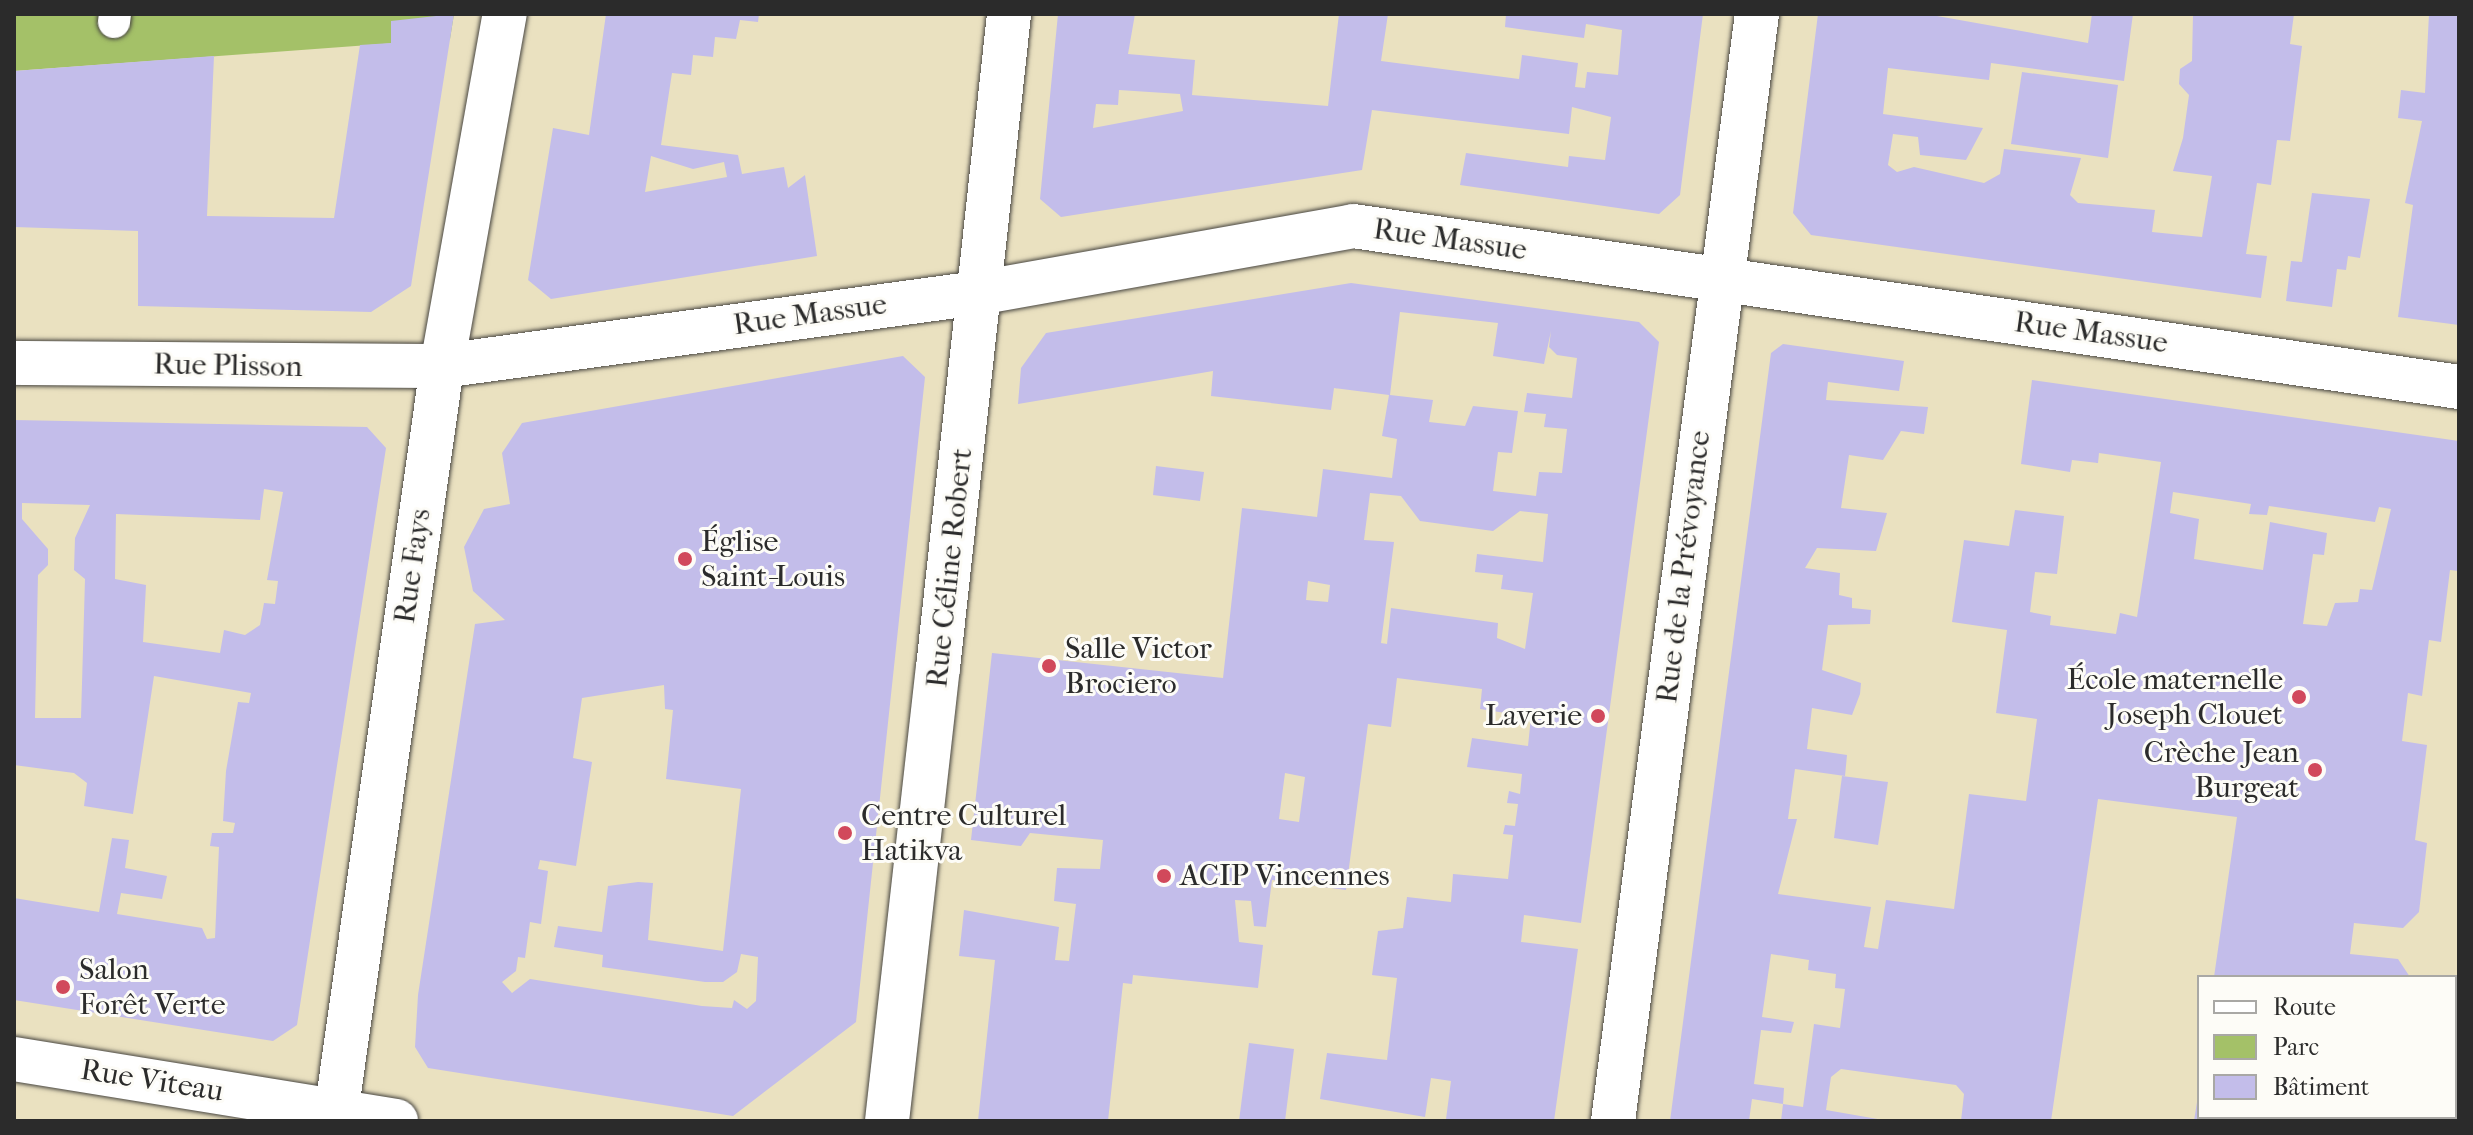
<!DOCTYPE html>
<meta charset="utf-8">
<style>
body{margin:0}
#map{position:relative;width:2473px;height:1135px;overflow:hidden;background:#eae1c0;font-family:"IM FELL French Canon",serif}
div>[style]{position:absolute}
.green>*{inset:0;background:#a4c168}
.building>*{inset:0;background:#c3bdea}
.roads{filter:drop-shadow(0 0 2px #484641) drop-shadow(0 0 2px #484641)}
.service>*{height:32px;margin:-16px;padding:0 16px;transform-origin:16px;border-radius:16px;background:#fff}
.pedestrian>*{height:44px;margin:-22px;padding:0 22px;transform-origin:22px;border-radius:22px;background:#fff}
.minor>*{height:44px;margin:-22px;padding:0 22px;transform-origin:22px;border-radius:22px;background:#fff}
.dots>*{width:22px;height:22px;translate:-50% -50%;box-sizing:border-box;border:4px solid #fdfcf7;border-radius:50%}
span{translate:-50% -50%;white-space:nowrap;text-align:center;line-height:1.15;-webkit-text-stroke:6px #fdfcf7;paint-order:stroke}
.street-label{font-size:30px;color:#2b2b2b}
.poi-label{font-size:30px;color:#2b2b2b}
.left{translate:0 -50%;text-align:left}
.right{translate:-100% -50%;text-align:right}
.frame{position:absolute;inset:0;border:16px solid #2b2b2b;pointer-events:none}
.legend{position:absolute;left:2197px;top:975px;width:260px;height:144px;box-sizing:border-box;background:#fdfcf7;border:2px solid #a9a8a5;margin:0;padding:10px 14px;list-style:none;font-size:24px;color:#2b2b2b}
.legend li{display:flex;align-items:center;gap:16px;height:40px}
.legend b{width:40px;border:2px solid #a9a8a5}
</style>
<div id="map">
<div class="green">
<div style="clip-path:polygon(14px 14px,454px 14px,450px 39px,14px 71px)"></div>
</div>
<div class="building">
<div style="clip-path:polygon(454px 14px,411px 286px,371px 312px,138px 306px,138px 231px,14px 227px,14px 71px,214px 56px,207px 216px,334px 218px,360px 45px,391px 43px,391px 21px)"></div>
<div style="clip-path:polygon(evenodd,606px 14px,759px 14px,758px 22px,740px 20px,736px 39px,715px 37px,713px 57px,693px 55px,691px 75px,672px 73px,661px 145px,738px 155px,742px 174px,784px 167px,788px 188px,805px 175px,817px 256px,551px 299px,528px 280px,553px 128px,589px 135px,606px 14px,651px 156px,693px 169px,724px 162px,727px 177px,645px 192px,651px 156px)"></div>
<div style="clip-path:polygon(evenodd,1058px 14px,1135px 14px,1128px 54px,1195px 60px,1192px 95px,1328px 106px,1339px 14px,1388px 14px,1381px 61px,1519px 79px,1522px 55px,1578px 63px,1575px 87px,1585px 88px,1587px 72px,1618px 75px,1622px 30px,1586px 24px,1584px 38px,1505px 27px,1506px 14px,1703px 14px,1680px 195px,1659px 214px,1460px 185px,1466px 153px,1568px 167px,1569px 156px,1605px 160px,1611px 117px,1572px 107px,1569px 134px,1372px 110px,1362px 170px,1061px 217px,1040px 199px,1058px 14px,1119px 90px,1180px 94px,1183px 111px,1093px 128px,1096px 104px,1118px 105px,1119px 90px)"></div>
<div style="clip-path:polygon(1818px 14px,1937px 16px,2088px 43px,2092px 14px,2133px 14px,2124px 81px,1991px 63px,1989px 80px,1888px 68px,1883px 114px,1983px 128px,1966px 160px,1920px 155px,1918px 137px,1893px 134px,1888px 165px,1897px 172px,1914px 167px,1984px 183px,2000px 174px,2004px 149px,2081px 158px,2070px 195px,2078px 203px,2155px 210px,2152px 232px,2202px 237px,2212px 176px,2173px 171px,2183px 138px,2189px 95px,2179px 84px,2180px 69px,2192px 61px,2193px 14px,2294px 14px,2290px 44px,2302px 46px,2290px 141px,2277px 140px,2271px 185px,2257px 183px,2246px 254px,2267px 256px,2261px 298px,1811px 235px,1793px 213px)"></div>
<div style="clip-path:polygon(2429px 14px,2459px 14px,2459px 325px,2398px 317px,2413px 205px,2405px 203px,2422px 121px,2398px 118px,2401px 90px,2425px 93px)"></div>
<div style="clip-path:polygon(2022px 72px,2118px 85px,2108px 158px,2011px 144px)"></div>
<div style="clip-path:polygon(2312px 193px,2370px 199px,2360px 258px,2348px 256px,2346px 270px,2337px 269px,2332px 307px,2286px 301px,2291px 261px,2302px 262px)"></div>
<div style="clip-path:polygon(evenodd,1351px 283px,1639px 322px,1659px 342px,1581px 923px,1524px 915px,1521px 942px,1578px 949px,1554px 1121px,1446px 1119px,1451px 1081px,1431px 1078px,1425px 1117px,1320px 1099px,1327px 1053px,1387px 1060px,1397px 978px,1372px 975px,1378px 931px,1403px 928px,1407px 897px,1451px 902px,1453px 874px,1508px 879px,1513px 835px,1503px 834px,1505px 825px,1515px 826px,1518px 804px,1507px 803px,1509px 791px,1520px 794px,1522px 774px,1467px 767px,1472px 738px,1528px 746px,1531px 717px,1480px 709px,1482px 689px,1397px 678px,1391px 727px,1368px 724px,1346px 890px,1272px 880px,1266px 927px,1254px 926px,1251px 901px,1235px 900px,1239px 942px,1263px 945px,1258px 988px,1133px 975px,1132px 984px,1123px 983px,1108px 1121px,978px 1121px,995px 960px,959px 956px,964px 910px,1059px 927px,1055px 960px,1069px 961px,1076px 904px,1054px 901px,1057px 868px,1100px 869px,1103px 840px,1030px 833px,1021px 846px,971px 840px,992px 653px,1223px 678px,1242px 508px,1317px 517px,1323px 469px,1392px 478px,1397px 439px,1382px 436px,1389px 395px,1334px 388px,1331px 410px,1211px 396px,1213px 371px,1018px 404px,1021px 368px,1046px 333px,1351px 283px,1400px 312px,1498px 323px,1493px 356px,1544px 364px,1551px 331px,1549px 347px,1557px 355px,1577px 358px,1572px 398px,1527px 393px,1524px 412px,1546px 414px,1544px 427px,1567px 429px,1562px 473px,1539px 472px,1536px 496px,1493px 491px,1498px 452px,1512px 453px,1518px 411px,1473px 406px,1465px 426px,1429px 422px,1433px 400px,1390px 395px,1400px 312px,1351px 283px,1370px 493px,1401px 496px,1420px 521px,1493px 531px,1520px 511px,1548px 514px,1543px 562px,1477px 554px,1475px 572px,1503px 575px,1501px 589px,1533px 593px,1525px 649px,1497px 638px,1498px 623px,1391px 608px,1387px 644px,1381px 643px,1394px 542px,1364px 540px,1370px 493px,1351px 283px,1308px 581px,1330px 585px,1328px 602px,1306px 600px,1308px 581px,1351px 283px,1285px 773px,1305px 777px,1299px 822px,1279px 819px,1285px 773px)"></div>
<div style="clip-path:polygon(evenodd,1783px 344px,1904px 361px,1899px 391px,1828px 382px,1826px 400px,1928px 407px,1924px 434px,1901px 431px,1883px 460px,1849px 455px,1841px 508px,1887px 513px,1876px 551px,1817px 548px,1805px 568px,1840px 573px,1839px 595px,1852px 598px,1852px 608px,1871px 610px,1870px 624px,1828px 625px,1822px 670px,1861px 683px,1860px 694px,1852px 715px,1812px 708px,1807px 749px,1847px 755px,1845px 776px,1795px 769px,1788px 819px,1797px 819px,1778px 894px,1871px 907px,1864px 947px,1878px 949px,1886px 900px,1954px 909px,1969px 794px,2026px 801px,2037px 719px,1996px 713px,2007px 630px,1952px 622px,1964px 540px,2009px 546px,2015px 510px,2064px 516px,2057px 574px,2035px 572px,2030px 612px,2051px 616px,2050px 625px,2116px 634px,2120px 613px,2137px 617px,2161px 462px,2099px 453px,2098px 463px,2072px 460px,2070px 472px,2021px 464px,2032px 380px,2459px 441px,2459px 571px,2450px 570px,2441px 642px,2429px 640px,2422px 696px,2408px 693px,2402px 741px,2427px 745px,2415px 840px,2427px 843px,2419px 912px,2403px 928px,2354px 923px,2350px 954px,2398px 959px,2410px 977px,2214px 977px,2237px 817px,2098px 799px,2051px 1121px,1961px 1121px,1964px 1094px,1956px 1085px,1841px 1069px,1831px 1077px,1826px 1110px,1889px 1121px,1781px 1121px,1783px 1104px,1803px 1107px,1814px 1024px,1840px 1028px,1845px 989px,1835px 988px,1836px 974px,1808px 970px,1809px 960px,1771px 954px,1762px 1017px,1794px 1022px,1791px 1033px,1761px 1030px,1754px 1084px,1784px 1088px,1783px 1104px,1752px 1099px,1749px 1121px,1670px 1121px,1771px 353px,1783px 344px,2173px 492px,2251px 504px,2249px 514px,2267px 515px,2269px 506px,2375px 522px,2379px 507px,2391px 509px,2372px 590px,2360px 589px,2358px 602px,2335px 603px,2327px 626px,2303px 624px,2313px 554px,2324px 555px,2327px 533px,2270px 522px,2263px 570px,2194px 559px,2199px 519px,2170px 513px,2173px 492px)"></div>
<div style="clip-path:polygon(evenodd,903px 356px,925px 377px,856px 1022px,733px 1116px,428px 1068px,415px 1047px,418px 995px,475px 624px,505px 620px,473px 591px,464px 547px,484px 509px,510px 504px,502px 453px,522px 423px,903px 356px,664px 685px,665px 709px,673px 710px,666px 779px,741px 789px,723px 951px,648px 940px,653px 883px,638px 882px,608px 886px,602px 932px,558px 926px,554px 947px,603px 955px,602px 967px,705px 982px,723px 982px,737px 972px,741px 954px,758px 957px,756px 1001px,747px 1009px,734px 1000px,732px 1008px,702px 1006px,530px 979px,512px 993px,502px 982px,516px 971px,518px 957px,525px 958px,530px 922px,541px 924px,548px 871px,538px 869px,540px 860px,576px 866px,592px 762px,573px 758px,582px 698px,664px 685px)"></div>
<div style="clip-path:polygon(evenodd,14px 420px,367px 427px,386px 448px,297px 1025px,273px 1041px,14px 1000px,14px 898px,99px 912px,112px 838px,129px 840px,125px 868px,167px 876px,162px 899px,121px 893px,117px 914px,202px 928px,207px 939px,215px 938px,219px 847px,210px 846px,212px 833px,233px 833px,235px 823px,223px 821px,226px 771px,238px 702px,249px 703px,251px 693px,154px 676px,133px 814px,84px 806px,87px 783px,74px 773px,14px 765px,14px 420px,264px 489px,283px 492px,267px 580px,278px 581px,275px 604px,264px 603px,260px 625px,245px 635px,224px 630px,220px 653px,143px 642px,146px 585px,115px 579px,116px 514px,260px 520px,264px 489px,14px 420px,22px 503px,90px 505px,75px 538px,74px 570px,85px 579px,81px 718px,35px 718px,38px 575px,48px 565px,48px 549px,22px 519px,22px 503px)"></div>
<div style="clip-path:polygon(1156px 466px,1204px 472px,1200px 501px,1153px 495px)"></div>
<div style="clip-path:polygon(1842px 776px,1888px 782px,1878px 845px,1834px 838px)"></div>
<div style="clip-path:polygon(1249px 1043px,1294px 1049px,1285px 1121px,1239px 1121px)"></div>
<div style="clip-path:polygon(2197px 1102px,2199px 1117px,2392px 1117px,2194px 1121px)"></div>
</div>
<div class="roads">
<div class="service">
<div style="left:114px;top:22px;width:8px;rotate:-83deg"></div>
</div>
<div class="pedestrian">
<div style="left:14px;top:363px;width:428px;rotate:0.4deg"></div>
<div style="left:887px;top:1121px;width:456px;rotate:-83.6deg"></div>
</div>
<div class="minor">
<div style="left:442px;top:366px;width:541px;rotate:-7.76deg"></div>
<div style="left:978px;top:293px;width:381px;rotate:-10.1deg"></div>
<div style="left:1353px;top:226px;width:1118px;rotate:8.28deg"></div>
<div style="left:938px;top:668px;width:658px;rotate:-83.8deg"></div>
<div style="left:14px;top:1059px;width:387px;rotate:9.2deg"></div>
<div style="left:335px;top:1121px;width:763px;rotate:-81.93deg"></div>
<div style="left:442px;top:366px;width:358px;rotate:-79.9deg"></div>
<div style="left:1613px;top:1121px;width:1116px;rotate:-82.59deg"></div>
<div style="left:2455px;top:1121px;width:29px;rotate:-82deg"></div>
</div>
</div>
<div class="dots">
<div style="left:685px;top:559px;background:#d1495b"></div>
<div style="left:1049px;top:666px;background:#d1495b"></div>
<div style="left:2299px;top:697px;background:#d1495b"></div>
<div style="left:1598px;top:716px;background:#d1495b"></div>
<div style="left:2315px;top:770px;background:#d1495b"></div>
<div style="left:845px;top:833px;background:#d1495b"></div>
<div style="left:1164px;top:876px;background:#d1495b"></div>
<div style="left:63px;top:987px;background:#d1495b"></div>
</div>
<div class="street-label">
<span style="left:1450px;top:240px;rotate:8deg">Rue Massue</span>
<span style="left:810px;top:315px;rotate:-8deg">Rue Massue</span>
<span style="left:2091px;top:333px;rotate:8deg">Rue Massue</span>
<span style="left:228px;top:366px;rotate:1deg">Rue Plisson</span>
<span style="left:413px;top:566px;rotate:-82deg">Rue Fays</span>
<span style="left:1684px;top:567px;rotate:-83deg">Rue de la Prévoyance</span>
<span style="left:950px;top:568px;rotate:-84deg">Rue Céline Robert</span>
<span style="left:152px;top:1081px;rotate:9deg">Rue Viteau</span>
</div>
<div class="poi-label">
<span class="left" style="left:701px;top:559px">Église<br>Saint-Louis</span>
<span class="left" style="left:1065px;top:666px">Salle Victor<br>Brociero</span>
<span class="right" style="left:2283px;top:697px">École maternelle<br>Joseph Clouet</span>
<span class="right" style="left:1582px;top:716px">Laverie</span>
<span class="right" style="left:2299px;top:770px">Crèche Jean<br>Burgeat</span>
<span class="left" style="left:861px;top:833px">Centre Culturel<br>Hatikva</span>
<span class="left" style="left:1180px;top:876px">ACIP Vincennes</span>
<span class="left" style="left:79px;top:987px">Salon<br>Forêt Verte</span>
</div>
<div class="frame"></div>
<ul class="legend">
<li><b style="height:10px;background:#fff"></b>Route</li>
<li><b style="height:22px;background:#a4c168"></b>Parc</li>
<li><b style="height:22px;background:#c3bdea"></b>Bâtiment</li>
</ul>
</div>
